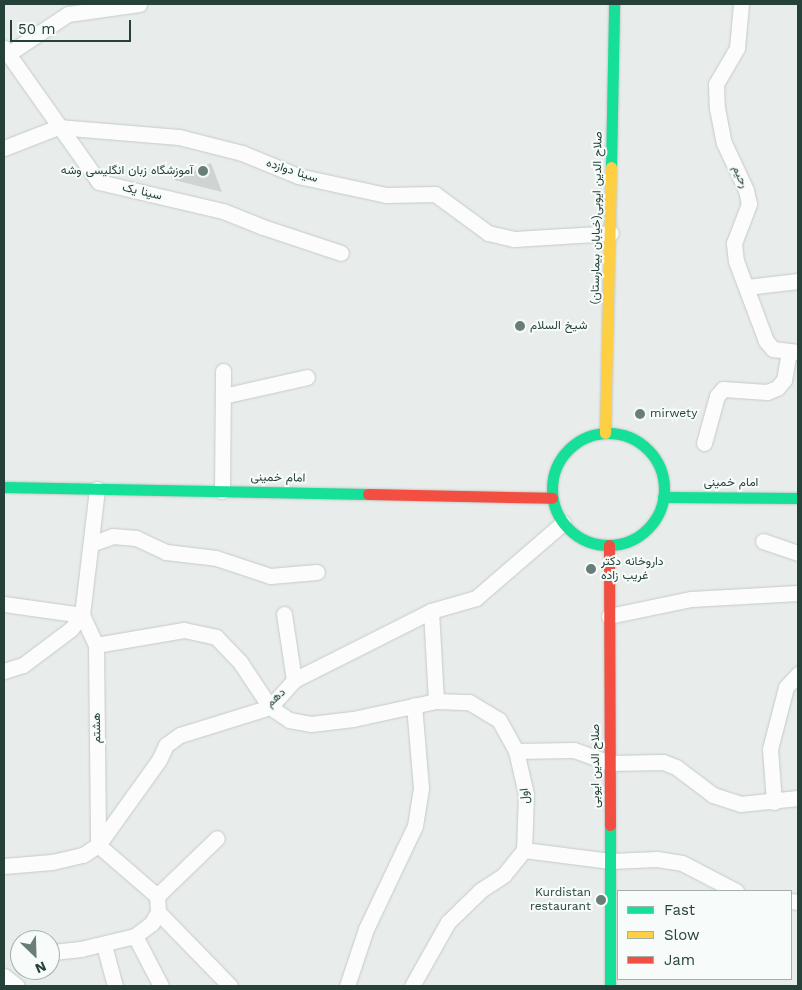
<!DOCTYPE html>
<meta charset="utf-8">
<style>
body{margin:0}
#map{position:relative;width:802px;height:990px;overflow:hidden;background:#e8edeb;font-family:"Work Sans",Vazirmatn,sans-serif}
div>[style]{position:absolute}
.building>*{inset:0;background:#cfd4d2}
.roads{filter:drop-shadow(0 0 1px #c5cac8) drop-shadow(0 0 1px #c5cac8)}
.street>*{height:15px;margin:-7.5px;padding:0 7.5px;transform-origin:7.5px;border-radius:7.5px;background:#fcfcfc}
.fast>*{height:11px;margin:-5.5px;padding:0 5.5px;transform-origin:5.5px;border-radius:5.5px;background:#16e098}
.fast>.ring{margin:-5.5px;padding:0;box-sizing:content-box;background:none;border:11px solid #16e098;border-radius:50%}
.slow>*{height:11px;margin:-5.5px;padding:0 5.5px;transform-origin:5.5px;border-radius:5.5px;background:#ffcf43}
.jam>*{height:11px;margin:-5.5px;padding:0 5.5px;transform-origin:5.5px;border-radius:5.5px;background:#f24e42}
.dots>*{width:14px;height:14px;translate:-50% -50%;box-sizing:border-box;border:2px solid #f7fbf9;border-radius:50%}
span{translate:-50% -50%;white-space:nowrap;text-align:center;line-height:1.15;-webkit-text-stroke:4px #f7fbf9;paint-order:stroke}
.poi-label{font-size:12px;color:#24423a}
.right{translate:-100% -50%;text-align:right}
.left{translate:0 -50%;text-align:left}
.street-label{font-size:12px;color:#24423a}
.frame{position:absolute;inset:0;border:5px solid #24423a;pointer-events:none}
.legend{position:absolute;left:617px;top:890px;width:175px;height:90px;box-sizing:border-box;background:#f7fbf9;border:1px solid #a3b1ad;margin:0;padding:6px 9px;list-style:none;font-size:15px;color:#24423a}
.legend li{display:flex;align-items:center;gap:10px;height:25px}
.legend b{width:25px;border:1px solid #a3b1ad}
.north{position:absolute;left:10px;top:930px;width:50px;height:50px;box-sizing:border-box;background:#f7fbf9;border:1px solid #a3b1ad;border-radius:50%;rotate:156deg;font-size:14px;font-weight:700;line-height:20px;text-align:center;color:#24423a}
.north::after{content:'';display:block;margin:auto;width:18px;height:22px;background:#697e78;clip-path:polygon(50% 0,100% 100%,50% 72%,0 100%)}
.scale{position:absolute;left:10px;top:20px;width:121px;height:22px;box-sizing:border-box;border:2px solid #24423a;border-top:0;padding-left:6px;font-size:15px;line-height:18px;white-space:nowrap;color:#24423a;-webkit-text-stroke:4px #f7fbf9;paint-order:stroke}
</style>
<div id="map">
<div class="building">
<div style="clip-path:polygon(211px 163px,222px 192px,174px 180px)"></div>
</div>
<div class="roads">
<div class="street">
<div style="left:741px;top:4px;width:44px;rotate:95.2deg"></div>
<div style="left:737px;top:48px;width:42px;rotate:120.3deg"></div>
<div style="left:716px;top:84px;width:24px;rotate:88deg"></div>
<div style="left:717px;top:108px;width:36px;rotate:79deg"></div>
<div style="left:724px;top:143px;width:52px;rotate:64.9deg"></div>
<div style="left:746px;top:190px;width:14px;rotate:78deg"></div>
<div style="left:749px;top:204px;width:42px;rotate:111deg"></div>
<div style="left:734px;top:243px;width:18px;rotate:84deg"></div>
<div style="left:736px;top:261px;width:85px;rotate:69.4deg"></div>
<div style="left:766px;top:341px;width:11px;rotate:49deg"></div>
<div style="left:773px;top:349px;width:25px;rotate:7deg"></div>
<div style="left:4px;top:48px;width:164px;rotate:54.7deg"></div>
<div style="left:99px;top:182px;width:127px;rotate:13.2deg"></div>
<div style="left:223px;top:211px;width:43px;rotate:21.8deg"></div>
<div style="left:263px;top:227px;width:82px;rotate:18.4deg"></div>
<div style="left:4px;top:52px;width:4px;rotate:27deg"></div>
<div style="left:8px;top:54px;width:72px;rotate:-33.7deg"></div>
<div style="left:68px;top:14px;width:72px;rotate:-8deg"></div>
<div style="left:4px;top:148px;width:58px;rotate:-21.3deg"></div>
<div style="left:58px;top:127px;width:121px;rotate:4.7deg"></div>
<div style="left:179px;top:137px;width:65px;rotate:14.3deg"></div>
<div style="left:242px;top:153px;width:61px;rotate:22.3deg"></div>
<div style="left:298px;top:176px;width:90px;rotate:12.2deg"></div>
<div style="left:386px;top:195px;width:49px;rotate:-1.2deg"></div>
<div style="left:435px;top:194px;width:66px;rotate:36.3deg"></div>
<div style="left:488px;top:233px;width:27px;rotate:13deg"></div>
<div style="left:514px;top:239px;width:97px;rotate:-3.5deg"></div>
<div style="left:747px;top:287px;width:51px;rotate:-6.7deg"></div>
<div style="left:223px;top:396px;width:86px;rotate:-12.7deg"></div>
<div style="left:704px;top:443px;width:49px;rotate:-74.5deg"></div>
<div style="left:717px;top:396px;width:9px;rotate:-49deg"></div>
<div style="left:723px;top:389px;width:44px;rotate:3.9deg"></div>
<div style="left:767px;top:392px;width:11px;rotate:-22deg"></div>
<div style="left:777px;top:388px;width:11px;rotate:-49deg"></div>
<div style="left:784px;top:380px;width:29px;rotate:-80deg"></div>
<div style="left:222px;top:491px;width:120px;rotate:-89.5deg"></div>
<div style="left:763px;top:541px;width:37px;rotate:19deg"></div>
<div style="left:91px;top:544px;width:23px;rotate:-20deg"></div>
<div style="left:113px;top:536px;width:23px;rotate:5deg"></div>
<div style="left:136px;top:538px;width:33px;rotate:25deg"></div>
<div style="left:166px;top:552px;width:50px;rotate:6.8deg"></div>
<div style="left:216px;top:558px;width:57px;rotate:18.4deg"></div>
<div style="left:270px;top:576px;width:47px;rotate:-4.9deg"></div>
<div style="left:4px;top:604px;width:79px;rotate:8deg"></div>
<div style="left:82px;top:615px;width:33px;rotate:65deg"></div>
<div style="left:96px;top:645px;width:200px;rotate:89.4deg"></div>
<div style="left:98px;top:845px;width:78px;rotate:40.8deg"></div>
<div style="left:157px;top:896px;width:16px;rotate:86deg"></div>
<div style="left:158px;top:912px;width:13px;rotate:119deg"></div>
<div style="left:152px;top:923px;width:21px;rotate:143deg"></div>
<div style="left:135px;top:936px;width:56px;rotate:166.5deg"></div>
<div style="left:81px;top:949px;width:31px;rotate:174deg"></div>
<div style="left:431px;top:611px;width:90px;rotate:86.8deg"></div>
<div style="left:284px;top:614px;width:67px;rotate:81.4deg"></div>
<div style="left:609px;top:616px;width:84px;rotate:-11.7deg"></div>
<div style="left:691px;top:599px;width:107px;rotate:-3.2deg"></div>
<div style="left:96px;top:645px;width:89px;rotate:-9.7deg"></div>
<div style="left:184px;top:630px;width:33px;rotate:12deg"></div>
<div style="left:216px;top:637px;width:35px;rotate:46deg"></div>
<div style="left:240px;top:662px;width:54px;rotate:56.3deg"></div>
<div style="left:270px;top:707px;width:23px;rotate:34deg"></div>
<div style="left:289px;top:720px;width:22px;rotate:10deg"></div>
<div style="left:311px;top:724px;width:42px;rotate:-6.8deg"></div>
<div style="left:353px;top:719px;width:85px;rotate:-12.2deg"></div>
<div style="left:436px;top:701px;width:33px;rotate:2deg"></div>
<div style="left:469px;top:702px;width:35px;rotate:31deg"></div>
<div style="left:499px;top:720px;width:35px;rotate:61deg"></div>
<div style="left:516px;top:751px;width:44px;rotate:76.9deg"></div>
<div style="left:526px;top:794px;width:56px;rotate:92deg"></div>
<div style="left:524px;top:850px;width:32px;rotate:129deg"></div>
<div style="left:504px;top:875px;width:27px;rotate:147deg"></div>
<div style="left:481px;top:890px;width:46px;rotate:135.9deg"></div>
<div style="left:448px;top:922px;width:73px;rotate:119.4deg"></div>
<div style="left:4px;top:671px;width:20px;rotate:-18deg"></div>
<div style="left:23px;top:665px;width:60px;rotate:-36.9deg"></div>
<div style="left:71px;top:629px;width:18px;rotate:-52deg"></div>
<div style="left:82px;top:615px;width:127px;rotate:-83.2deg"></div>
<div style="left:516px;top:751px;width:58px;rotate:-1deg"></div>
<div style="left:574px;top:750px;width:37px;rotate:20deg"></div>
<div style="left:609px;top:763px;width:54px;rotate:-1.1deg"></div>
<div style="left:663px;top:762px;width:14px;rotate:21deg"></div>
<div style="left:676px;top:767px;width:46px;rotate:37.1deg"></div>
<div style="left:713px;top:795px;width:28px;rotate:18deg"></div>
<div style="left:740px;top:804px;width:58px;rotate:-5.9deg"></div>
<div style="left:774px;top:802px;width:53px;rotate:-94.3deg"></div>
<div style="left:770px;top:749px;width:64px;rotate:-75.5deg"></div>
<div style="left:786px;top:687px;width:18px;rotate:-47deg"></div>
<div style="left:524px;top:850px;width:87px;rotate:7.3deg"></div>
<div style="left:610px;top:861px;width:47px;rotate:-2.4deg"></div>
<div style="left:657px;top:859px;width:25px;rotate:9deg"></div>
<div style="left:682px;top:863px;width:61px;rotate:27.4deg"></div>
<div style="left:4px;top:866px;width:48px;rotate:-4.8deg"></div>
<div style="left:52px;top:862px;width:32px;rotate:-13deg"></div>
<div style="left:83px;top:855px;width:18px;rotate:-34deg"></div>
<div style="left:98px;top:845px;width:105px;rotate:-54.3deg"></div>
<div style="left:159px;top:760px;width:17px;rotate:-65deg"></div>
<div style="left:166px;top:745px;width:17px;rotate:-36deg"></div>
<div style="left:180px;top:735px;width:94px;rotate:-17.3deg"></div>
<div style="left:270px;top:707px;width:36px;rotate:-48deg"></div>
<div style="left:294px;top:680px;width:153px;rotate:-26.7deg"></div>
<div style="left:431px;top:611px;width:47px;rotate:-16.1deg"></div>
<div style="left:476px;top:598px;width:115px;rotate:-40.8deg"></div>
<div style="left:157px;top:896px;width:83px;rotate:-44deg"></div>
<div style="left:791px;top:901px;width:7px;rotate:8deg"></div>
<div style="left:158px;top:912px;width:103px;rotate:45.8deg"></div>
<div style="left:135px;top:936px;width:56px;rotate:62.5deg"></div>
<div style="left:104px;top:945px;width:42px;rotate:75deg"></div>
<div style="left:19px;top:954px;width:1px"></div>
<div style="left:4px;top:976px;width:16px;rotate:38deg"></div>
<div style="left:347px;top:986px;width:60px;rotate:-71.6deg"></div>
<div style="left:366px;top:929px;width:114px;rotate:-64.6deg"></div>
<div style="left:415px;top:826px;width:38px;rotate:-81deg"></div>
<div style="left:421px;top:788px;width:83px;rotate:-94.8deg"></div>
</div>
<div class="fast">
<div style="left:611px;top:167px;width:163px;rotate:-88.9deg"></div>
<div class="ring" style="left:552px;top:433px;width:101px;height:101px"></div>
<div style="left:4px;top:487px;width:364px;rotate:1.1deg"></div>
<div style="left:663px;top:497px;width:135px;rotate:0.4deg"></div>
<div style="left:610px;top:825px;width:161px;rotate:90deg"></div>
</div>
<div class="slow">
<div style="left:605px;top:433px;width:266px;rotate:-88.7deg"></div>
</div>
<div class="jam">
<div style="left:368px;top:494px;width:184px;rotate:1.2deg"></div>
<div style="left:609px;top:545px;width:280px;rotate:89.8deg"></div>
</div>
</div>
<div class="dots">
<div style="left:203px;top:171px;background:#697e78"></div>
<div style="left:520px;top:326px;background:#697e78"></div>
<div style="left:640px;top:414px;background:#697e78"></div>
<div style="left:591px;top:569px;background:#697e78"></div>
<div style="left:601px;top:900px;background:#697e78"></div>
</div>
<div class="poi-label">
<span class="right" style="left:193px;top:171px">آموزشگاه زبان انگلیسی وشه</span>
<span class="left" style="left:530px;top:326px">شیخ السلام</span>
<span class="left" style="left:650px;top:414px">mirwety</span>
<span class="left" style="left:601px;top:569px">داروخانه دکتر<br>غریب زاده</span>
<span class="right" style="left:591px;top:900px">Kurdistan<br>restaurant</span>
</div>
<div class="street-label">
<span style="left:292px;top:171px;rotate:18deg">سینا دوازده</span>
<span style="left:740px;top:177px;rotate:67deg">رحیم</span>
<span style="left:142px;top:192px;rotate:13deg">سینا یک</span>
<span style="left:597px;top:218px;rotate:-89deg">صلاح الدین ایوبی(خیابان بیمارستان)</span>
<span style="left:278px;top:478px;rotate:1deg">امام خمینی</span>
<span style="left:731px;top:483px">امام خمینی</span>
<span style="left:276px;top:698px;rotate:-43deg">دهم</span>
<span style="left:97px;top:728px;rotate:-91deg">هشتم</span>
<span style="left:596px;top:766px;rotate:-90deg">صلاح الدین ایوبی</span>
<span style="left:525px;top:796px;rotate:-95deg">اول</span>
</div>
<div class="frame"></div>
<ul class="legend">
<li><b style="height:6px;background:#16e098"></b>Fast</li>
<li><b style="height:6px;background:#ffcf43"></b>Slow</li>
<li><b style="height:6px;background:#f24e42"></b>Jam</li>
</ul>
<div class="north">N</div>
<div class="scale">50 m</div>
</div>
